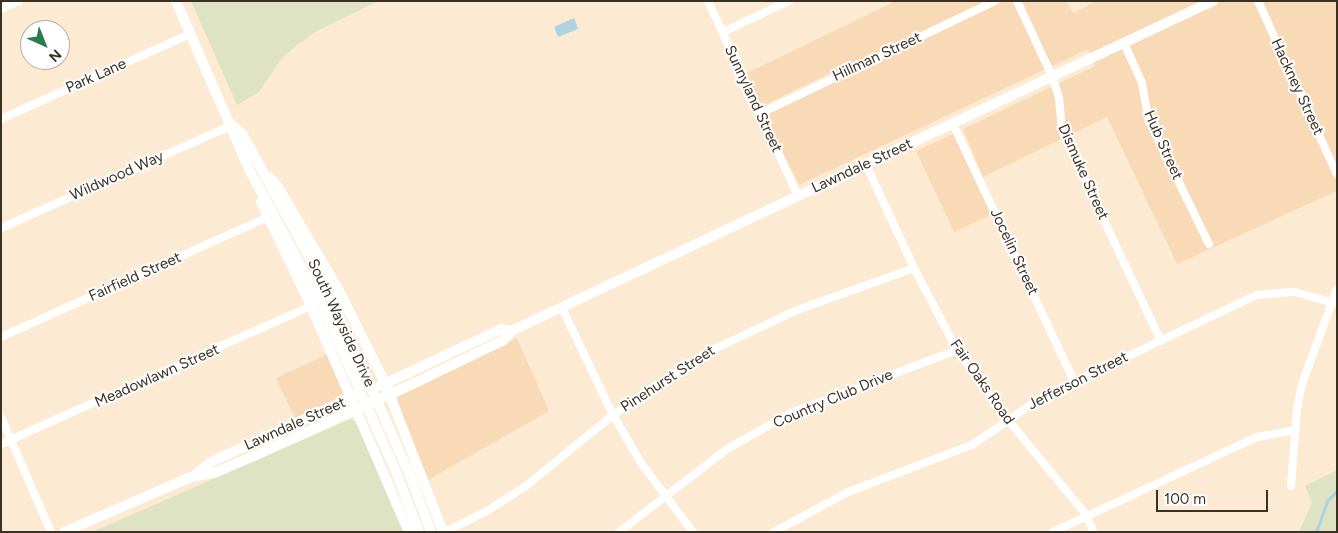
<!DOCTYPE html>
<style>
body{margin:0}
#map{position:relative;width:1338px;height:533px;overflow:hidden;background:#fdead2;font-family:Figtree,sans-serif}
div>[style]{position:absolute}
.built>*{inset:0;background:#f8dab7}
.green>*{inset:0;background:#dee3c4}
.water>*{inset:0;background:#acd3df}
.stream>*{height:2.5px;margin:-1.25px;padding:0 1.25px;transform-origin:1.25px;border-radius:1.25px;background:#acd3df}
.minor>*{height:8px;margin:-4px;padding:0 4px;transform-origin:4px;border-radius:4px;background:#fff}
.major>*{height:10px;margin:-5px;padding:0 5px;transform-origin:5px;border-radius:5px;background:#fff}
span{translate:-50% -50%;white-space:nowrap;text-align:center;line-height:1.15;-webkit-text-stroke:4px #fff;paint-order:stroke}
.street-label{font-size:15px;color:#3a3125}
.frame{position:absolute;inset:0;border:2px solid #3a3125;pointer-events:none}
.north{position:absolute;left:20px;top:20px;width:50px;height:50px;box-sizing:border-box;background:#fff;border:1px solid #b0ada8;border-radius:50%;rotate:136deg;font-size:14px;font-weight:700;line-height:20px;text-align:center;color:#3a3125}
.north::after{content:'';display:block;margin:auto;width:18px;height:22px;background:#277d50;clip-path:polygon(50% 0,100% 100%,50% 72%,0 100%)}
.scale{position:absolute;left:1156px;top:490px;width:112px;height:22px;box-sizing:border-box;border:2px solid #3a3125;border-top:0;padding-left:6px;font-size:15px;line-height:18px;white-space:nowrap;color:#3a3125;-webkit-text-stroke:4px #fff;paint-order:stroke}
</style>
<div id="map">
<div class="built">
<div style="clip-path:polygon(896px 1px,1066px 1px,1073px 13px,1097px 1px,1337px 1px,1337px 191px,1177px 264px,1107px 117px,983px 177px,963px 129px,1095px 66px,1088px 49px,799px 185px,766px 119px,767px 114px,840px 78px,837px 70px,762px 106px,745px 74px)"></div>
<div style="clip-path:polygon(953px 134px,993px 214px,954px 232px,916px 151px)"></div>
<div style="clip-path:polygon(517px 338px,549px 411px,428px 480px,397px 407px,398px 397px)"></div>
<div style="clip-path:polygon(328px 354px,343px 393px,337px 399px,295px 418px,276px 378px)"></div>
</div>
<div class="green">
<div style="clip-path:polygon(191px 1px,378px 1px,317px 31px,297px 45px,282px 58px,259px 92px,237px 105px)"></div>
<div style="clip-path:polygon(351px 419px,356px 422px,409px 532px,92px 532px)"></div>
<div style="clip-path:polygon(1337px 470px,1337px 532px,1299px 532px,1312px 502px,1305px 486px)"></div>
</div>
<div class="water">
<div style="clip-path:polygon(574px 18px,578px 29px,558px 37px,554px 27px)"></div>
</div>
<div class="stream">
<div style="left:1316px;top:532px;width:33px;rotate:-70deg"></div>
<div style="left:1327px;top:501px;width:14px;rotate:-45deg"></div>
</div>
<div class="minor">
<div style="left:708px;top:1px;width:215px;rotate:65.2deg"></div>
<div style="left:1017px;top:1px;width:83px;rotate:65deg"></div>
<div style="left:1052px;top:76px;width:22px;rotate:72deg"></div>
<div style="left:1059px;top:97px;width:34px;rotate:85deg"></div>
<div style="left:1062px;top:131px;width:232px;rotate:64.8deg"></div>
<div style="left:1258px;top:1px;width:190px;rotate:65.5deg"></div>
<div style="left:1px;top:9px;width:20px;rotate:-24deg"></div>
<div style="left:723px;top:32px;width:73px;rotate:-25.2deg"></div>
<div style="left:1124px;top:43px;width:44px;rotate:65.8deg"></div>
<div style="left:1142px;top:83px;width:39px;rotate:80deg"></div>
<div style="left:1149px;top:121px;width:137px;rotate:64deg"></div>
<div style="left:759px;top:114px;width:262px;rotate:-25.6deg"></div>
<div style="left:1px;top:119px;width:207px;rotate:-24.2deg"></div>
<div style="left:953px;top:124px;width:284px;rotate:64.8deg"></div>
<div style="left:866px;top:165px;width:114px;rotate:65deg"></div>
<div style="left:914px;top:268px;width:93px;rotate:62.3deg"></div>
<div style="left:957px;top:350px;width:87px;rotate:53.9deg"></div>
<div style="left:1008px;top:420px;width:124px;rotate:50.5deg"></div>
<div style="left:1087px;top:516px;width:17px;rotate:69deg"></div>
<div style="left:1px;top:228px;width:253px;rotate:-24deg"></div>
<div style="left:562px;top:308px;width:119px;rotate:64.5deg"></div>
<div style="left:613px;top:415px;width:56px;rotate:59.7deg"></div>
<div style="left:641px;top:463px;width:86px;rotate:53deg"></div>
<div style="left:1px;top:337px;width:293px;rotate:-24.2deg"></div>
<div style="left:1px;top:417px;width:125px;rotate:66.5deg"></div>
<div style="left:1px;top:444px;width:339px;rotate:-24deg"></div>
<div style="left:1291px;top:486px;width:77px;rotate:-85.5deg"></div>
<div style="left:1297px;top:409px;width:25px;rotate:-79deg"></div>
<div style="left:1302px;top:384px;width:101px;rotate:-69.8deg"></div>
<div style="left:445px;top:532px;width:47px;rotate:-26.6deg"></div>
<div style="left:487px;top:511px;width:46px;rotate:-32.7deg"></div>
<div style="left:526px;top:486px;width:112px;rotate:-39.2deg"></div>
<div style="left:613px;top:415px;width:112px;rotate:-33.7deg"></div>
<div style="left:706px;top:353px;width:101px;rotate:-25.3deg"></div>
<div style="left:797px;top:310px;width:124px;rotate:-19.7deg"></div>
<div style="left:619px;top:532px;width:136px;rotate:-37.5deg"></div>
<div style="left:727px;top:449px;width:73px;rotate:-29.4deg"></div>
<div style="left:791px;top:413px;width:178px;rotate:-20.8deg"></div>
<div style="left:774px;top:532px;width:84px;rotate:-28.4deg"></div>
<div style="left:848px;top:492px;width:133px;rotate:-20.8deg"></div>
<div style="left:972px;top:445px;width:85px;rotate:-34.4deg"></div>
<div style="left:1042px;top:397px;width:238px;rotate:-25.4deg"></div>
<div style="left:1257px;top:295px;width:38px;rotate:-5deg"></div>
<div style="left:1295px;top:292px;width:44px;rotate:15.9deg"></div>
<div style="left:1053px;top:532px;width:225px;rotate:-25deg"></div>
<div style="left:1257px;top:437px;width:39px;rotate:-10deg"></div>
</div>
<div class="major">
<div style="left:176px;top:1px;width:183px;rotate:66.5deg"></div>
<div style="left:249px;top:169px;width:153px;rotate:61.9deg"></div>
<div style="left:321px;top:304px;width:184px;rotate:65.9deg"></div>
<div style="left:396px;top:472px;width:64px;rotate:69deg"></div>
<div style="left:232px;top:125px;width:15px;rotate:42deg"></div>
<div style="left:243px;top:135px;width:185px;rotate:61.6deg"></div>
<div style="left:331px;top:298px;width:192px;rotate:66deg"></div>
<div style="left:409px;top:473px;width:63px;rotate:69.6deg"></div>
<div style="left:269px;top:177px;width:13px;rotate:48deg"></div>
<div style="left:278px;top:187px;width:116px;rotate:59.5deg"></div>
<div style="left:337px;top:287px;width:107px;rotate:63.4deg"></div>
<div style="left:385px;top:383px;width:160px;rotate:68.7deg"></div>
<div style="left:261px;top:202px;width:115px;rotate:64.3deg"></div>
<div style="left:311px;top:306px;width:246px;rotate:66.6deg"></div>
<div style="left:380px;top:386px;width:134px;rotate:-25.2deg"></div>
<div style="left:501px;top:329px;width:10px;rotate:11deg"></div>
<div style="left:196px;top:474px;width:19px;rotate:-39deg"></div>
<div style="left:211px;top:462px;width:158px;rotate:-24.6deg"></div>
<div style="left:64px;top:532px;width:138px;rotate:-23.4deg"></div>
<div style="left:191px;top:477px;width:25px;rotate:-11deg"></div>
<div style="left:216px;top:472px;width:39px;rotate:-23deg"></div>
<div style="left:252px;top:457px;width:183px;rotate:-24.5deg"></div>
<div style="left:419px;top:381px;width:94px;rotate:-25.8deg"></div>
<div style="left:504px;top:340px;width:11px;rotate:-52deg"></div>
<div style="left:511px;top:331px;width:776px;rotate:-25.18deg"></div>
</div>
<div class="street-label">
<span style="left:877px;top:57px;rotate:-25deg">Hillman Street</span>
<span style="left:96px;top:76px;rotate:-24deg">Park Lane</span>
<span style="left:1297px;top:87px;rotate:65deg">Hackney Street</span>
<span style="left:753px;top:99px;rotate:65deg">Sunnyland Street</span>
<span style="left:1163px;top:145px;rotate:66deg">Hub Street</span>
<span style="left:862px;top:166px;rotate:-25deg">Lawndale Street</span>
<span style="left:1083px;top:172px;rotate:66deg">Dismuke Street</span>
<span style="left:117px;top:176px;rotate:-24deg">Wildwood Way</span>
<span style="left:1014px;top:252px;rotate:65deg">Jocelin Street</span>
<span style="left:135px;top:277px;rotate:-24deg">Fairfield Street</span>
<span style="left:341px;top:323px;rotate:65deg">South Wayside Drive</span>
<span style="left:157px;top:376px;rotate:-24deg">Meadowlawn Street</span>
<span style="left:668px;top:379px;rotate:-33deg">Pinehurst Street</span>
<span style="left:1078px;top:381px;rotate:-27deg">Jefferson Street</span>
<span style="left:982px;top:382px;rotate:55deg">Fair Oaks Road</span>
<span style="left:833px;top:399px;rotate:-23deg">Country Club Drive</span>
<span style="left:295px;top:424px;rotate:-24deg">Lawndale Street</span>
</div>
<div class="frame"></div>
<div class="north">N</div>
<div class="scale">100 m</div>
</div>
